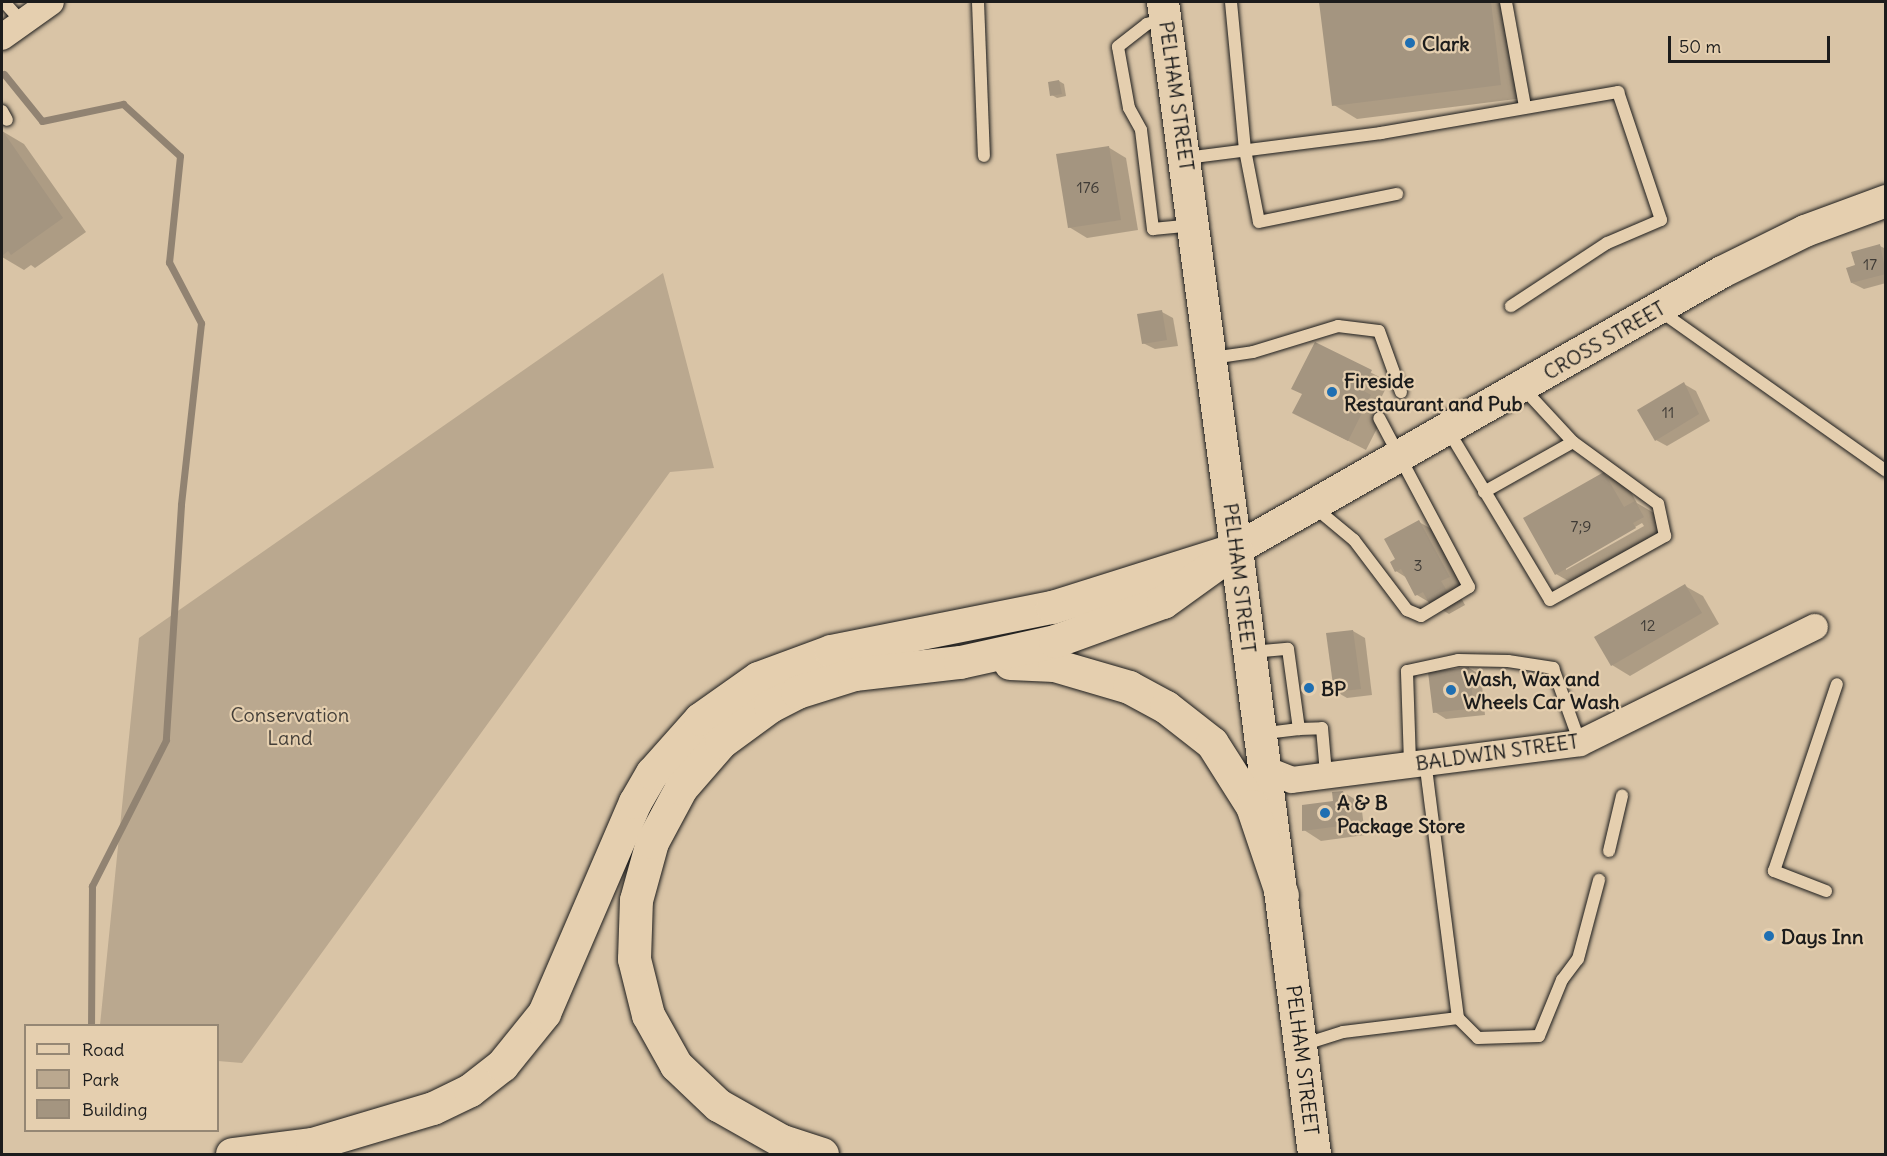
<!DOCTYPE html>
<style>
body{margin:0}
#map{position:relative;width:1887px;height:1156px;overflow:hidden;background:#d9c4a6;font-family:Delius,sans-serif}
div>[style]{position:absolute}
.green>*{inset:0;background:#baa88f}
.shadow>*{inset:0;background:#0003}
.stream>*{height:7px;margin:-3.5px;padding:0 3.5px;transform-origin:3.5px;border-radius:3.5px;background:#918372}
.building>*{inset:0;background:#a49580}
.roads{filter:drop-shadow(0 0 2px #1c1c1c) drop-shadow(0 0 2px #1c1c1c)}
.service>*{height:12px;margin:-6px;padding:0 6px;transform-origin:6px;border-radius:6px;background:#e5cfaf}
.minor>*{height:26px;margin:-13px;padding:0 13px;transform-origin:13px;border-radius:13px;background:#e5cfaf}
.tertiary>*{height:32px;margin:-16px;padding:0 16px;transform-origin:16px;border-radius:16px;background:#e5cfaf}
.secondary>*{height:33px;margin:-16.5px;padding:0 16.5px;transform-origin:16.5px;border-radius:16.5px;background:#e5cfaf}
.motorway>*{height:33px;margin:-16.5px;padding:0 16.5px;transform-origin:16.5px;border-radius:16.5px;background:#e5cfaf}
.dots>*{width:16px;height:16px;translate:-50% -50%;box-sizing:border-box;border:3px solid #e5cfaf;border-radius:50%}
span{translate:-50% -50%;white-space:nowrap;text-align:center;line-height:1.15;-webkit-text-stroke:4.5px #e5cfaf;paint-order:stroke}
.number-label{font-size:16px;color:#3e3a35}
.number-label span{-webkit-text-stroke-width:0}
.poi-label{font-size:20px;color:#1c1c1c;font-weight:700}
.left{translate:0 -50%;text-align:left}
.street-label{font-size:20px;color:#1c1c1c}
.park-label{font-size:20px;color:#443f39}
.frame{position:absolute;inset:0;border:3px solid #1c1c1c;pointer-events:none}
.legend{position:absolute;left:24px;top:1024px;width:195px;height:108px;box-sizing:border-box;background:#e5cfaf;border:2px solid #958774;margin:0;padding:8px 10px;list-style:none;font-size:18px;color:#1c1c1c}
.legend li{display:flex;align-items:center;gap:12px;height:30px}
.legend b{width:30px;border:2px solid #958774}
.scale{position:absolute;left:1668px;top:36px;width:162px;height:27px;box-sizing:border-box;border:3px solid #1c1c1c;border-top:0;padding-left:8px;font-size:18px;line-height:21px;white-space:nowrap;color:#1c1c1c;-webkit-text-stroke:4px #e5cfaf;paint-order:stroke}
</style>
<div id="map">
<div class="green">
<div style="clip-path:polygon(663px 273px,714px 468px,670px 472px,242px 1063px,218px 1061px,218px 1026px,100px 1025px,139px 638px)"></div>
</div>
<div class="shadow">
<div style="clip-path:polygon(1321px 2px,1512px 2px,1524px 98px,1357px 119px,1334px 105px)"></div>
<div style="clip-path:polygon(1059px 81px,1064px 84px,1066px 96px,1057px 98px,1052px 95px)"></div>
<div style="clip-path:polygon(2px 131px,24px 144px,86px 232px,35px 268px,31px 265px,24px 270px,2px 257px)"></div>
<div style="clip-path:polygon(1108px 147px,1126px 158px,1138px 230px,1087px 238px,1069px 227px)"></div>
<div style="clip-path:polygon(1880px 246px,1886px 249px,1886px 283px,1864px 289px,1852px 283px,1857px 267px)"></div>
<div style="clip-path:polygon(1162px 312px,1173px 318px,1178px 346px,1155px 349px,1143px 343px)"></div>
<div style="clip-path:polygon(1316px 344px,1389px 382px,1379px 402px,1388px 407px,1366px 450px,1294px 413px,1304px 394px)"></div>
<div style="clip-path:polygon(1684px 384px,1696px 391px,1710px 421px,1667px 446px,1656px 440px)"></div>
<div style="clip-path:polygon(evenodd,1604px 474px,1628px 487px,1637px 503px,1659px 516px,1667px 531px,1579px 587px,1556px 574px,1604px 474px,1642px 523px,1644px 526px,1566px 570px,1566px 567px,1642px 523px)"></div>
<div style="clip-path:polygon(1419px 522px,1437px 532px,1467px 587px,1458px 592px,1465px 605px,1449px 614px,1417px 595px,1407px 578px,1396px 571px,1397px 560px)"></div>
<div style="clip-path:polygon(1685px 586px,1703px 596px,1719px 624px,1630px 676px,1612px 665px,1596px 638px)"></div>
<div style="clip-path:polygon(1353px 631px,1365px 638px,1372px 695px,1347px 698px,1335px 691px)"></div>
<div style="clip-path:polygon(1469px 668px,1481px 675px,1485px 715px,1446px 719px,1435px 712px)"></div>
<div style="clip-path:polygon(1343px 792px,1361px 803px,1365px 835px,1321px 841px,1304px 830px)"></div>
</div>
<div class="stream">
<div style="left:4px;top:74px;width:60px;rotate:51deg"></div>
<div style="left:42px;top:121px;width:83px;rotate:-11.9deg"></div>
<div style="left:123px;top:104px;width:77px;rotate:42.4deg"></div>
<div style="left:180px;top:156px;width:107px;rotate:95.9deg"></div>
<div style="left:169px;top:262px;width:69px;rotate:62.3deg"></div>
<div style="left:201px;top:323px;width:183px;rotate:96.3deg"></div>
<div style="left:181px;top:505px;width:235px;rotate:93.7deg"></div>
<div style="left:166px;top:740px;width:164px;rotate:116.9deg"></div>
<div style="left:92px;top:886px;width:140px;rotate:90.4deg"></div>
</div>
<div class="building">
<div style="clip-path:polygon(1319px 2px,1491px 2px,1501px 85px,1332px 106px)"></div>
<div style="clip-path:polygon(1059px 80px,1062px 94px,1050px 96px,1048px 82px)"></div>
<div style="clip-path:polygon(2px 130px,63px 218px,11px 255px,8px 251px,2px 256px)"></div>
<div style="clip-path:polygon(1109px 146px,1121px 220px,1068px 228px,1056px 154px)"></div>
<div style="clip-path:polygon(1880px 244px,1886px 274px,1851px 283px,1846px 268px,1855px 265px,1851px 252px)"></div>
<div style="clip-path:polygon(1162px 310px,1167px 340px,1142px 344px,1137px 314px)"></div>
<div style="clip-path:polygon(1315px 342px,1372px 370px,1362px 390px,1371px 395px,1348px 441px,1292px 413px,1302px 394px,1291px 389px)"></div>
<div style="clip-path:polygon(1684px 382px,1699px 414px,1655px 441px,1637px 410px)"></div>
<div style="clip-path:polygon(1604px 472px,1624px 507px,1635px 501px,1644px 517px,1633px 523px,1636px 528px,1555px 575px,1523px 518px)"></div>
<div style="clip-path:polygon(1419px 520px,1450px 577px,1441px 581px,1449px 594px,1430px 605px,1423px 592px,1415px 596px,1401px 569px,1395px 572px,1390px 562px,1395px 559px,1384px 539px)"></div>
<div style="clip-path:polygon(1685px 584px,1702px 613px,1611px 666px,1594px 637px)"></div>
<div style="clip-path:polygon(1353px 630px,1361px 689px,1334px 692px,1326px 633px)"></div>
<div style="clip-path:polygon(1469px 667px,1474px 708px,1433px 713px,1428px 672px)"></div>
<div style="clip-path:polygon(1343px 791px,1348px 825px,1302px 831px,1302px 805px,1333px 801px,1332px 792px)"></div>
</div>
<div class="roads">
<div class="service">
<div style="left:4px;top:2px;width:27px;rotate:48deg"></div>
<div style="left:978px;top:2px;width:154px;rotate:87.8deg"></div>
<div style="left:1231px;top:2px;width:149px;rotate:84.6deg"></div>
<div style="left:1245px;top:150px;width:73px;rotate:79deg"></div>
<div style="left:1259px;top:222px;width:141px;rotate:-11.5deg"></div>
<div style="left:1506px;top:2px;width:107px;rotate:79.7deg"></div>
<div style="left:1164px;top:19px;width:18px;rotate:164deg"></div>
<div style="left:1147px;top:24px;width:37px;rotate:142deg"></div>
<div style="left:1118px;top:47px;width:62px;rotate:79.8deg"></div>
<div style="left:1129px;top:108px;width:25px;rotate:61deg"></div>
<div style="left:1141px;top:130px;width:100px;rotate:83.1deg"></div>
<div style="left:1153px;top:229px;width:41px;rotate:-5.6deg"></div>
<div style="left:2px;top:111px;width:10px;rotate:61deg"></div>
<div style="left:1186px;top:158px;width:197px;rotate:-7.3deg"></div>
<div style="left:1381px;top:133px;width:241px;rotate:-9.8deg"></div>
<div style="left:1618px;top:92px;width:135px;rotate:71.4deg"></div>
<div style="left:1661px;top:220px;width:59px;rotate:156.9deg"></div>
<div style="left:1607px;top:243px;width:115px;rotate:146.7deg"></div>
<div style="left:1659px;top:310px;width:278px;rotate:35.3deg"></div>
<div style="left:1212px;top:358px;width:41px;rotate:-8.3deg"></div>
<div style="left:1253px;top:352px;width:89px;rotate:-17deg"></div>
<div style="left:1338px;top:326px;width:41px;rotate:7deg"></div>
<div style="left:1379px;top:331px;width:65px;rotate:70.2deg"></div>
<div style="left:1448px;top:430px;width:198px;rotate:59deg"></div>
<div style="left:1550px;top:600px;width:132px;rotate:-29.1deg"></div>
<div style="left:1665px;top:536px;width:33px;rotate:-102deg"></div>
<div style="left:1658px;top:504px;width:105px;rotate:-143.9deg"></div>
<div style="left:1573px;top:442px;width:74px;rotate:-132.8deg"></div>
<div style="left:1484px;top:492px;width:102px;rotate:-29.3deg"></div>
<div style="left:1313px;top:506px;width:53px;rotate:39.7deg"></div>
<div style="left:1354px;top:540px;width:88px;rotate:52.9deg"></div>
<div style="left:1407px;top:610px;width:15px;rotate:23deg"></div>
<div style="left:1421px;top:616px;width:56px;rotate:-31.1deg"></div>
<div style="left:1469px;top:587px;width:191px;rotate:-118deg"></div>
<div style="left:1251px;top:652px;width:37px;rotate:-5deg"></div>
<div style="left:1288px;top:649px;width:81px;rotate:82.2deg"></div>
<div style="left:1299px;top:729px;width:38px;rotate:173deg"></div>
<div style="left:1299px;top:729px;width:23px;rotate:-2deg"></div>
<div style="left:1322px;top:728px;width:46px;rotate:85deg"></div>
<div style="left:1410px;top:763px;width:92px;rotate:-91.9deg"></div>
<div style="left:1407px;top:671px;width:52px;rotate:-12.2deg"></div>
<div style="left:1458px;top:660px;width:50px;rotate:1.1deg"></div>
<div style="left:1508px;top:661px;width:46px;rotate:8.8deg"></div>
<div style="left:1553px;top:668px;width:80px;rotate:70.2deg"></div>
<div style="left:1609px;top:851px;width:57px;rotate:-76.7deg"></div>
<div style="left:1826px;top:891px;width:56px;rotate:-159deg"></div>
<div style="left:1774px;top:871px;width:197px;rotate:-71.4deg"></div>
<div style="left:1458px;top:1018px;width:28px;rotate:45deg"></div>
<div style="left:1478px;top:1038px;width:61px;rotate:-1.9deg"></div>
<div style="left:1539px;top:1036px;width:61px;rotate:-67.7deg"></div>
<div style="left:1562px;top:980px;width:26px;rotate:-53deg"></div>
<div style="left:1578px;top:959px;width:82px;rotate:-75.1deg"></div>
<div style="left:1302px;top:1045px;width:43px;rotate:-17.6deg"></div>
<div style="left:1343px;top:1032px;width:116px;rotate:-6.9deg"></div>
<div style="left:1458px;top:1018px;width:258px;rotate:-97.3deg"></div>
</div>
<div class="minor">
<div style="left:2px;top:37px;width:60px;rotate:-35.5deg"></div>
<div style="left:1265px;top:769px;width:29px;rotate:22deg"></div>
<div style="left:1292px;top:780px;width:290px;rotate:-7.3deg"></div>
<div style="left:1580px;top:743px;width:262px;rotate:-26.3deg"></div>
</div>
<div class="tertiary">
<div style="left:1163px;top:2px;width:552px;rotate:82.4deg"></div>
<div style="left:1236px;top:549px;width:559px;rotate:-29.68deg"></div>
<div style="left:1722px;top:272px;width:93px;rotate:-26.3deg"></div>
<div style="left:1805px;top:231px;width:86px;rotate:-20.3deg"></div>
</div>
<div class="secondary">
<div style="left:1236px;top:549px;width:610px;rotate:82.65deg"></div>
</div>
<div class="motorway">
<div style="left:1010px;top:663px;width:44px;rotate:2.6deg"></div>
<div style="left:1054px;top:665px;width:78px;rotate:16.3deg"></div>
<div style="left:1129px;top:687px;width:42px;rotate:28.4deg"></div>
<div style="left:1166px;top:707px;width:58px;rotate:38deg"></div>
<div style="left:1212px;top:743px;width:75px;rotate:57.6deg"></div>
<div style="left:1252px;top:806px;width:94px;rotate:71.4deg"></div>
<div style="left:232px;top:1154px;width:81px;rotate:-7.1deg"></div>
<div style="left:312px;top:1144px;width:126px;rotate:-16.6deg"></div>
<div style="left:433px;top:1108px;width:41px;rotate:-25.9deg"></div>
<div style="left:470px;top:1090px;width:41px;rotate:-38deg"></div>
<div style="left:502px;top:1065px;width:67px;rotate:-51.1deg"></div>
<div style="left:544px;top:1013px;width:230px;rotate:-66.7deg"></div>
<div style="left:635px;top:802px;width:34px;rotate:-60deg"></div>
<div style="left:652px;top:773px;width:72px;rotate:-48.4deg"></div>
<div style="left:700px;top:719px;width:71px;rotate:-35.3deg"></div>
<div style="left:758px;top:678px;width:78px;rotate:-20.3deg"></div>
<div style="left:831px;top:651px;width:225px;rotate:-11.3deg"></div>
<div style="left:1052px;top:607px;width:193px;rotate:-17.5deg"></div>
<div style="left:822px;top:1154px;width:42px;rotate:-162deg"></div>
<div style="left:782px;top:1141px;width:73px;rotate:-150.6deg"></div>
<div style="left:718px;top:1105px;width:58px;rotate:-136.4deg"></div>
<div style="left:676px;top:1065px;width:57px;rotate:-119.2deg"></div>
<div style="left:648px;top:1015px;width:58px;rotate:-104deg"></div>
<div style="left:634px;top:959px;width:59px;rotate:-88.1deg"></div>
<div style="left:636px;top:900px;width:60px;rotate:-74.6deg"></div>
<div style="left:652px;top:842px;width:61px;rotate:-61.8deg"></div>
<div style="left:681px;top:788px;width:61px;rotate:-49deg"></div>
<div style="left:721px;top:742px;width:61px;rotate:-36.3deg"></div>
<div style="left:770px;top:706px;width:30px;rotate:-27deg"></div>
<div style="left:797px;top:692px;width:60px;rotate:-17.5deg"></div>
<div style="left:854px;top:674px;width:107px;rotate:-6.5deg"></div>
<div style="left:960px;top:662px;width:97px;rotate:-12.5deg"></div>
<div style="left:1055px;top:641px;width:115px;rotate:-19.9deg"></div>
<div style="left:1163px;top:602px;width:70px;rotate:-35.7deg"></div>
</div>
</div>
<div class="dots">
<div style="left:1410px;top:43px;background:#1f6fb2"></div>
<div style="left:1332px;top:392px;background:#1f6fb2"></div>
<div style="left:1309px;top:688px;background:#1f6fb2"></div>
<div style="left:1451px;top:690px;background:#1f6fb2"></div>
<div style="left:1325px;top:813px;background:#1f6fb2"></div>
<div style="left:1769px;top:936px;background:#1f6fb2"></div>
</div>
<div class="number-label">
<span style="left:1088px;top:187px">176</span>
<span style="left:1870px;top:264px">17</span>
<span style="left:1668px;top:412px">11</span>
<span style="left:1581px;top:526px">7;9</span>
<span style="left:1418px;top:565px">3</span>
<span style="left:1648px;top:625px">12</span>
</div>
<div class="poi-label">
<span class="left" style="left:1422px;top:43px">Clark</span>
<span class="left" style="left:1344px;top:392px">Fireside<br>Restaurant and Pub</span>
<span class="left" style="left:1463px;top:690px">Wash, Wax and<br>Wheels Car Wash</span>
<span class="left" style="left:1321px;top:688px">BP</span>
<span class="left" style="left:1337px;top:814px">A &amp; B<br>Package Store</span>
<span class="left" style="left:1781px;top:936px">Days Inn</span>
</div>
<div class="street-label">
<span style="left:1177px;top:96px;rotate:82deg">PELHAM STREET</span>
<span style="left:1604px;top:340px;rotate:-30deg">CROSS STREET</span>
<span style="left:1240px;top:578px;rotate:83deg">PELHAM STREET</span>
<span style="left:1497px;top:752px;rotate:-8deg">BALDWIN STREET</span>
<span style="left:1303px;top:1060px;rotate:83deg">PELHAM STREET</span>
</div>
<div class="park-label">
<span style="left:290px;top:726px">Conservation<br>Land</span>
</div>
<div class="frame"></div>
<ul class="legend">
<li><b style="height:8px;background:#e5cfaf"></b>Road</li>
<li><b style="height:16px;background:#baa88f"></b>Park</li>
<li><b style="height:16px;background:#a49580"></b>Building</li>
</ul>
<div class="scale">50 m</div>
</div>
